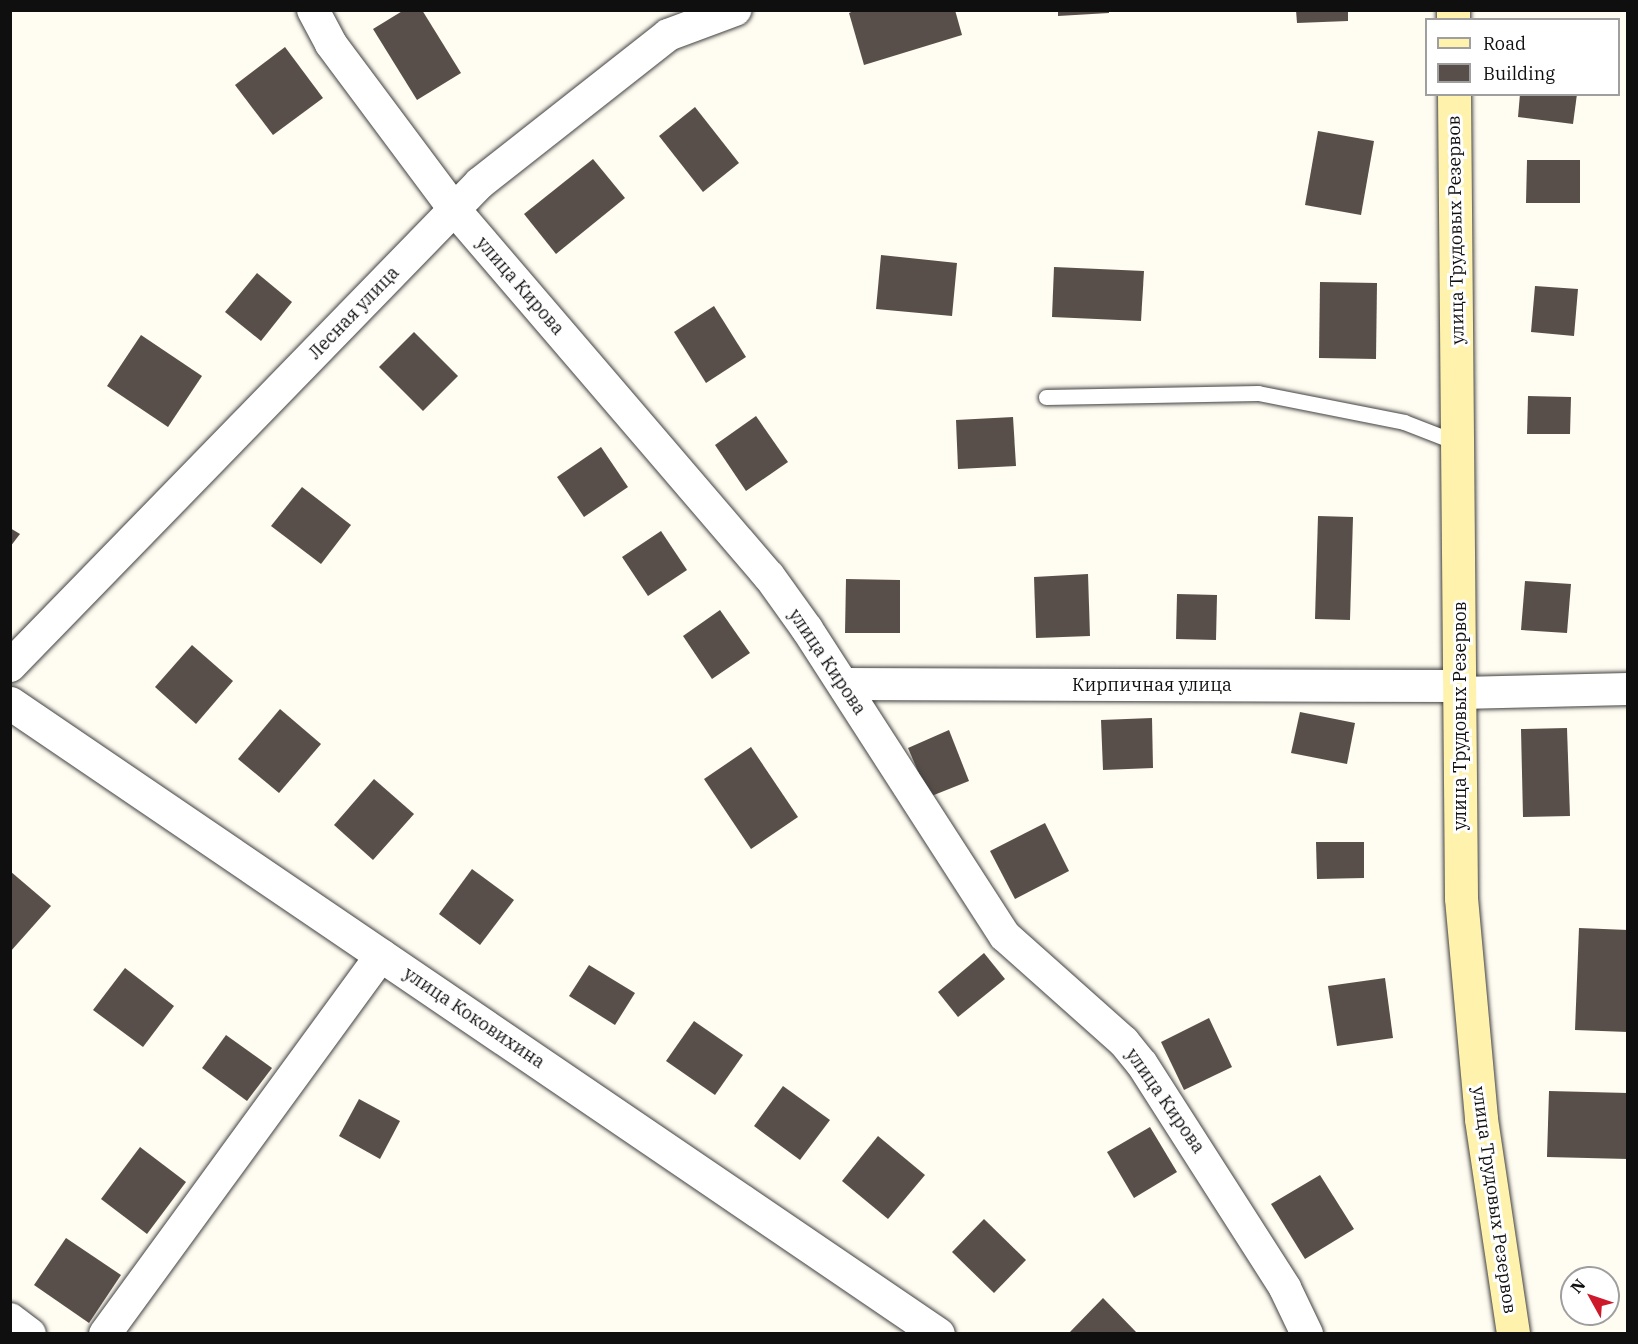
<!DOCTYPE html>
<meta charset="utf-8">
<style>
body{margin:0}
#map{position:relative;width:1638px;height:1344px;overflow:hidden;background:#fffcf1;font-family:"IBM Plex Serif",serif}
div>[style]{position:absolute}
.building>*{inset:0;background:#594f4a}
.roads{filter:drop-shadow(0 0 2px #424242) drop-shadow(0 0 2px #424242)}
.service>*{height:15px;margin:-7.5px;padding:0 7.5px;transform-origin:7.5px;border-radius:7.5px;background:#fff}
.minor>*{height:32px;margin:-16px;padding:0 16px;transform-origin:16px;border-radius:16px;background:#fff}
.tertiary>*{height:33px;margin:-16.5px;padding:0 16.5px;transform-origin:16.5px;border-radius:16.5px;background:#fff}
.secondary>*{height:33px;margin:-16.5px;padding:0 16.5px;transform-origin:16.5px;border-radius:16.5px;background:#fff2ac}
span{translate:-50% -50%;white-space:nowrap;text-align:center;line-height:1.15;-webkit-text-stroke:6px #fff;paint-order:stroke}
.street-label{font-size:18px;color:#0f0f0f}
.frame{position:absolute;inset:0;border:12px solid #0f0f0f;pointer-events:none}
.legend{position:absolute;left:1425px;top:18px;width:195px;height:78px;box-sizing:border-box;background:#fff;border:2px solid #9f9f9f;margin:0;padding:8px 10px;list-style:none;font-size:18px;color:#0f0f0f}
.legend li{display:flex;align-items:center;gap:12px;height:30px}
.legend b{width:30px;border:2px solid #9f9f9f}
.north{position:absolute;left:1560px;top:1266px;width:60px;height:60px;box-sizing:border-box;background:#fff;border:2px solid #9f9f9f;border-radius:50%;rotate:310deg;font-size:16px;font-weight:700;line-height:24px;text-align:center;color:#0f0f0f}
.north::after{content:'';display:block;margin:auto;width:21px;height:27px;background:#cd1929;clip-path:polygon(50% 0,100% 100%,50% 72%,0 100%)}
</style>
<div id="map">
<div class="building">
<div style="clip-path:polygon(404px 10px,422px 10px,461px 73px,417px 100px,373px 29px)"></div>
<div style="clip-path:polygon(856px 10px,955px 10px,962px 35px,864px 65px,849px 13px)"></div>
<div style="clip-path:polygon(1058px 10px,1109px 10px,1109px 13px,1058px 16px)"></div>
<div style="clip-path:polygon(1296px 10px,1348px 10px,1348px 21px,1297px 23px)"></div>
<div style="clip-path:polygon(285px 47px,323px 98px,273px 135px,235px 85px)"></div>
<div style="clip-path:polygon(1520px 94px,1577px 94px,1573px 124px,1518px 117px)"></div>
<div style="clip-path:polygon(695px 107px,739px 163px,703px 192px,659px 136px)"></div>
<div style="clip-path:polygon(1318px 131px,1374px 141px,1361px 215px,1305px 205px)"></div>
<div style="clip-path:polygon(593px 159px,625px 198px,556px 254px,524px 214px)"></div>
<div style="clip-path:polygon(1527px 160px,1580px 160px,1580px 203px,1526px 203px)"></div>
<div style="clip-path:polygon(881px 255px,957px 263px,952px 316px,876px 309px)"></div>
<div style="clip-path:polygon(1054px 267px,1144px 271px,1141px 321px,1052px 317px)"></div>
<div style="clip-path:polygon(257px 273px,292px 302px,261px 341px,225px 312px)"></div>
<div style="clip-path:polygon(1320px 282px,1377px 283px,1376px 359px,1319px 358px)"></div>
<div style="clip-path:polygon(1535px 286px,1578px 289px,1574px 336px,1531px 332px)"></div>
<div style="clip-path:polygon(714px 306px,746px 357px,706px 383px,674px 332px)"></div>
<div style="clip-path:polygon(414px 332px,458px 376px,423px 411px,379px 367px)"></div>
<div style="clip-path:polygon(141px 335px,202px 376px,168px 427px,107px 386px)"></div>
<div style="clip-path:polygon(1528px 396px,1571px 397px,1570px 434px,1527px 434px)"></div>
<div style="clip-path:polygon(756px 416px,788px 462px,746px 491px,715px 445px)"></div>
<div style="clip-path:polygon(1013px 417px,1016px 466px,958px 469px,956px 420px)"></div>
<div style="clip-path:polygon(601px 447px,628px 487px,584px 517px,557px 477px)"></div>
<div style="clip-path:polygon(302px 487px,351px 525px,321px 564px,271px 526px)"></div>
<div style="clip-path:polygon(1318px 516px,1353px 517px,1350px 620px,1315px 619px)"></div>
<div style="clip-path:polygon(10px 528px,20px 534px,10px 547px)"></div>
<div style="clip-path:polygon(661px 531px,687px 570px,648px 596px,622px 557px)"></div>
<div style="clip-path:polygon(1088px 574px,1090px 636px,1036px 638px,1034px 577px)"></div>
<div style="clip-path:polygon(846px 579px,900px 580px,900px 633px,845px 633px)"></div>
<div style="clip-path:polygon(1525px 581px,1571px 584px,1567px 633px,1521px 630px)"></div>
<div style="clip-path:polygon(1177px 594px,1217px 595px,1216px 640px,1176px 639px)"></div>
<div style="clip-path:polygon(720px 610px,750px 653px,712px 679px,683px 636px)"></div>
<div style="clip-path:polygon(192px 645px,233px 681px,196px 724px,155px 687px)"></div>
<div style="clip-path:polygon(280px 709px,321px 744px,279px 793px,238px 759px)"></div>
<div style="clip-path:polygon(1300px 712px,1355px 723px,1347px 764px,1291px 753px)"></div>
<div style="clip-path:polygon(1152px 718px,1153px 768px,1103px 770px,1101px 720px)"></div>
<div style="clip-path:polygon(1567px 728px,1570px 816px,1523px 817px,1521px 729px)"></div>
<div style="clip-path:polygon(949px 730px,969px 781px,929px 797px,908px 748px)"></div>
<div style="clip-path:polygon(751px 747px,798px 817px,751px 849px,704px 779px)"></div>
<div style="clip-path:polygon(374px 779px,414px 814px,373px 860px,334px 825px)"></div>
<div style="clip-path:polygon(1045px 823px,1069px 871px,1015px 899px,990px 851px)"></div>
<div style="clip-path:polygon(1316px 842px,1364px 842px,1364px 878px,1317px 879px)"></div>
<div style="clip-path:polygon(472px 869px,514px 900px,480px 945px,439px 914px)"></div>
<div style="clip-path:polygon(10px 871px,51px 906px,10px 952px)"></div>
<div style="clip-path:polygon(1579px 928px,1628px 930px,1628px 1032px,1575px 1030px)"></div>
<div style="clip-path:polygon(984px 953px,1005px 979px,958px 1017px,938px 992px)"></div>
<div style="clip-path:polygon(589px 965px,635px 993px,615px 1025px,569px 996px)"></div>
<div style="clip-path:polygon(125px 968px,174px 1006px,143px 1047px,93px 1010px)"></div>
<div style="clip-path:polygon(1385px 978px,1393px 1038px,1337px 1046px,1328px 986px)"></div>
<div style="clip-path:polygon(1209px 1018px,1232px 1067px,1184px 1090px,1161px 1042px)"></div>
<div style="clip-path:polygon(694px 1021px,743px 1055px,715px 1095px,666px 1061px)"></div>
<div style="clip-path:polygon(226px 1035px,272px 1068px,247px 1101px,202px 1068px)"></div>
<div style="clip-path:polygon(783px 1086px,830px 1120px,800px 1160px,754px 1126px)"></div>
<div style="clip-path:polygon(1549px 1091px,1628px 1093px,1628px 1159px,1547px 1157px)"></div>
<div style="clip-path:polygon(359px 1099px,400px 1121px,380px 1159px,339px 1136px)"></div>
<div style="clip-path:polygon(1150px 1127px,1177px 1172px,1134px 1198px,1107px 1152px)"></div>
<div style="clip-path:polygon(878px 1136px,925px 1175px,888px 1219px,842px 1181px)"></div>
<div style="clip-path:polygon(140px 1147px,186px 1182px,147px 1234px,101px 1199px)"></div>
<div style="clip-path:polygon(1320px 1175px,1354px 1229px,1305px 1259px,1271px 1204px)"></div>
<div style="clip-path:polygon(984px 1219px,1026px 1260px,994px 1293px,952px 1252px)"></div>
<div style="clip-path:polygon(66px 1238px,121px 1275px,89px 1323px,34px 1285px)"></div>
<div style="clip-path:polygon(1103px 1298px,1138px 1334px,1068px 1334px)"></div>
</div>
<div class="roads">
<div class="service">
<div style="left:1046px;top:397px;width:212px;rotate:-1.1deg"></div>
<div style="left:1258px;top:393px;width:149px;rotate:11.2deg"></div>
<div style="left:1404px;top:422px;width:58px;rotate:21.3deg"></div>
</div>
<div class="minor">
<div style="left:313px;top:10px;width:38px;rotate:62deg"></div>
<div style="left:331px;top:44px;width:206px;rotate:53.3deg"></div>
<div style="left:454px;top:209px;width:484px;rotate:49.4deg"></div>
<div style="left:769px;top:576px;width:65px;rotate:54.4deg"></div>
<div style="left:807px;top:629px;width:365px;rotate:57.2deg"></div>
<div style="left:1005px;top:936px;width:159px;rotate:41.7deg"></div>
<div style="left:1124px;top:1042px;width:28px;rotate:51deg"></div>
<div style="left:1142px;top:1064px;width:266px;rotate:57.4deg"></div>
<div style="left:1285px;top:1288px;width:51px;rotate:64.4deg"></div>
<div style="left:10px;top:666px;width:674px;rotate:-45.78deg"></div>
<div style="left:480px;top:183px;width:239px;rotate:-38.2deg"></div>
<div style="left:668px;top:35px;width:72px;rotate:-20.5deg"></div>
<div style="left:843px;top:684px;width:617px;rotate:0.19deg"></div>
<div style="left:1460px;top:693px;width:168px;rotate:-1.4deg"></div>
<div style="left:10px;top:1319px;width:25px;rotate:37deg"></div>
<div style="left:105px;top:1334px;width:469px;rotate:-53.9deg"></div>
</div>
<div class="tertiary">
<div style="left:10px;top:703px;width:1122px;rotate:34.21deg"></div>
</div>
<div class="secondary">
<div style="left:1453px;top:10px;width:10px;rotate:90deg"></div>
<div style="left:1454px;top:94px;width:804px;rotate:89.5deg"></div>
<div style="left:1461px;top:898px;width:222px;rotate:84.8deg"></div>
<div style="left:1481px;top:1119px;width:217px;rotate:81.5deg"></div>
</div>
</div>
<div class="street-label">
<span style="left:1456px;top:230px;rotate:-91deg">улица Трудовых Резервов</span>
<span style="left:520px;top:286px;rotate:49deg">улица Кирова</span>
<span style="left:354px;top:313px;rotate:-46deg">Лесная улица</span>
<span style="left:827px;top:662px;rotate:56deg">улица Кирова</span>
<span style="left:1152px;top:685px">Кирпичная улица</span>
<span style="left:1460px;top:716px;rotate:-90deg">улица Трудовых Резервов</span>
<span style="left:474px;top:1018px;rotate:34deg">улица Коковихина</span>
<span style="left:1165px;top:1101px;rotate:55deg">улица Кирова</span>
<span style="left:1494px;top:1200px;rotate:82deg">улица Трудовых Резервов</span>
</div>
<div class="frame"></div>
<ul class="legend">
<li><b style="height:8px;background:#fff2ac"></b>Road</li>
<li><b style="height:16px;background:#594f4a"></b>Building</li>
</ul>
<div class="north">N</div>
</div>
